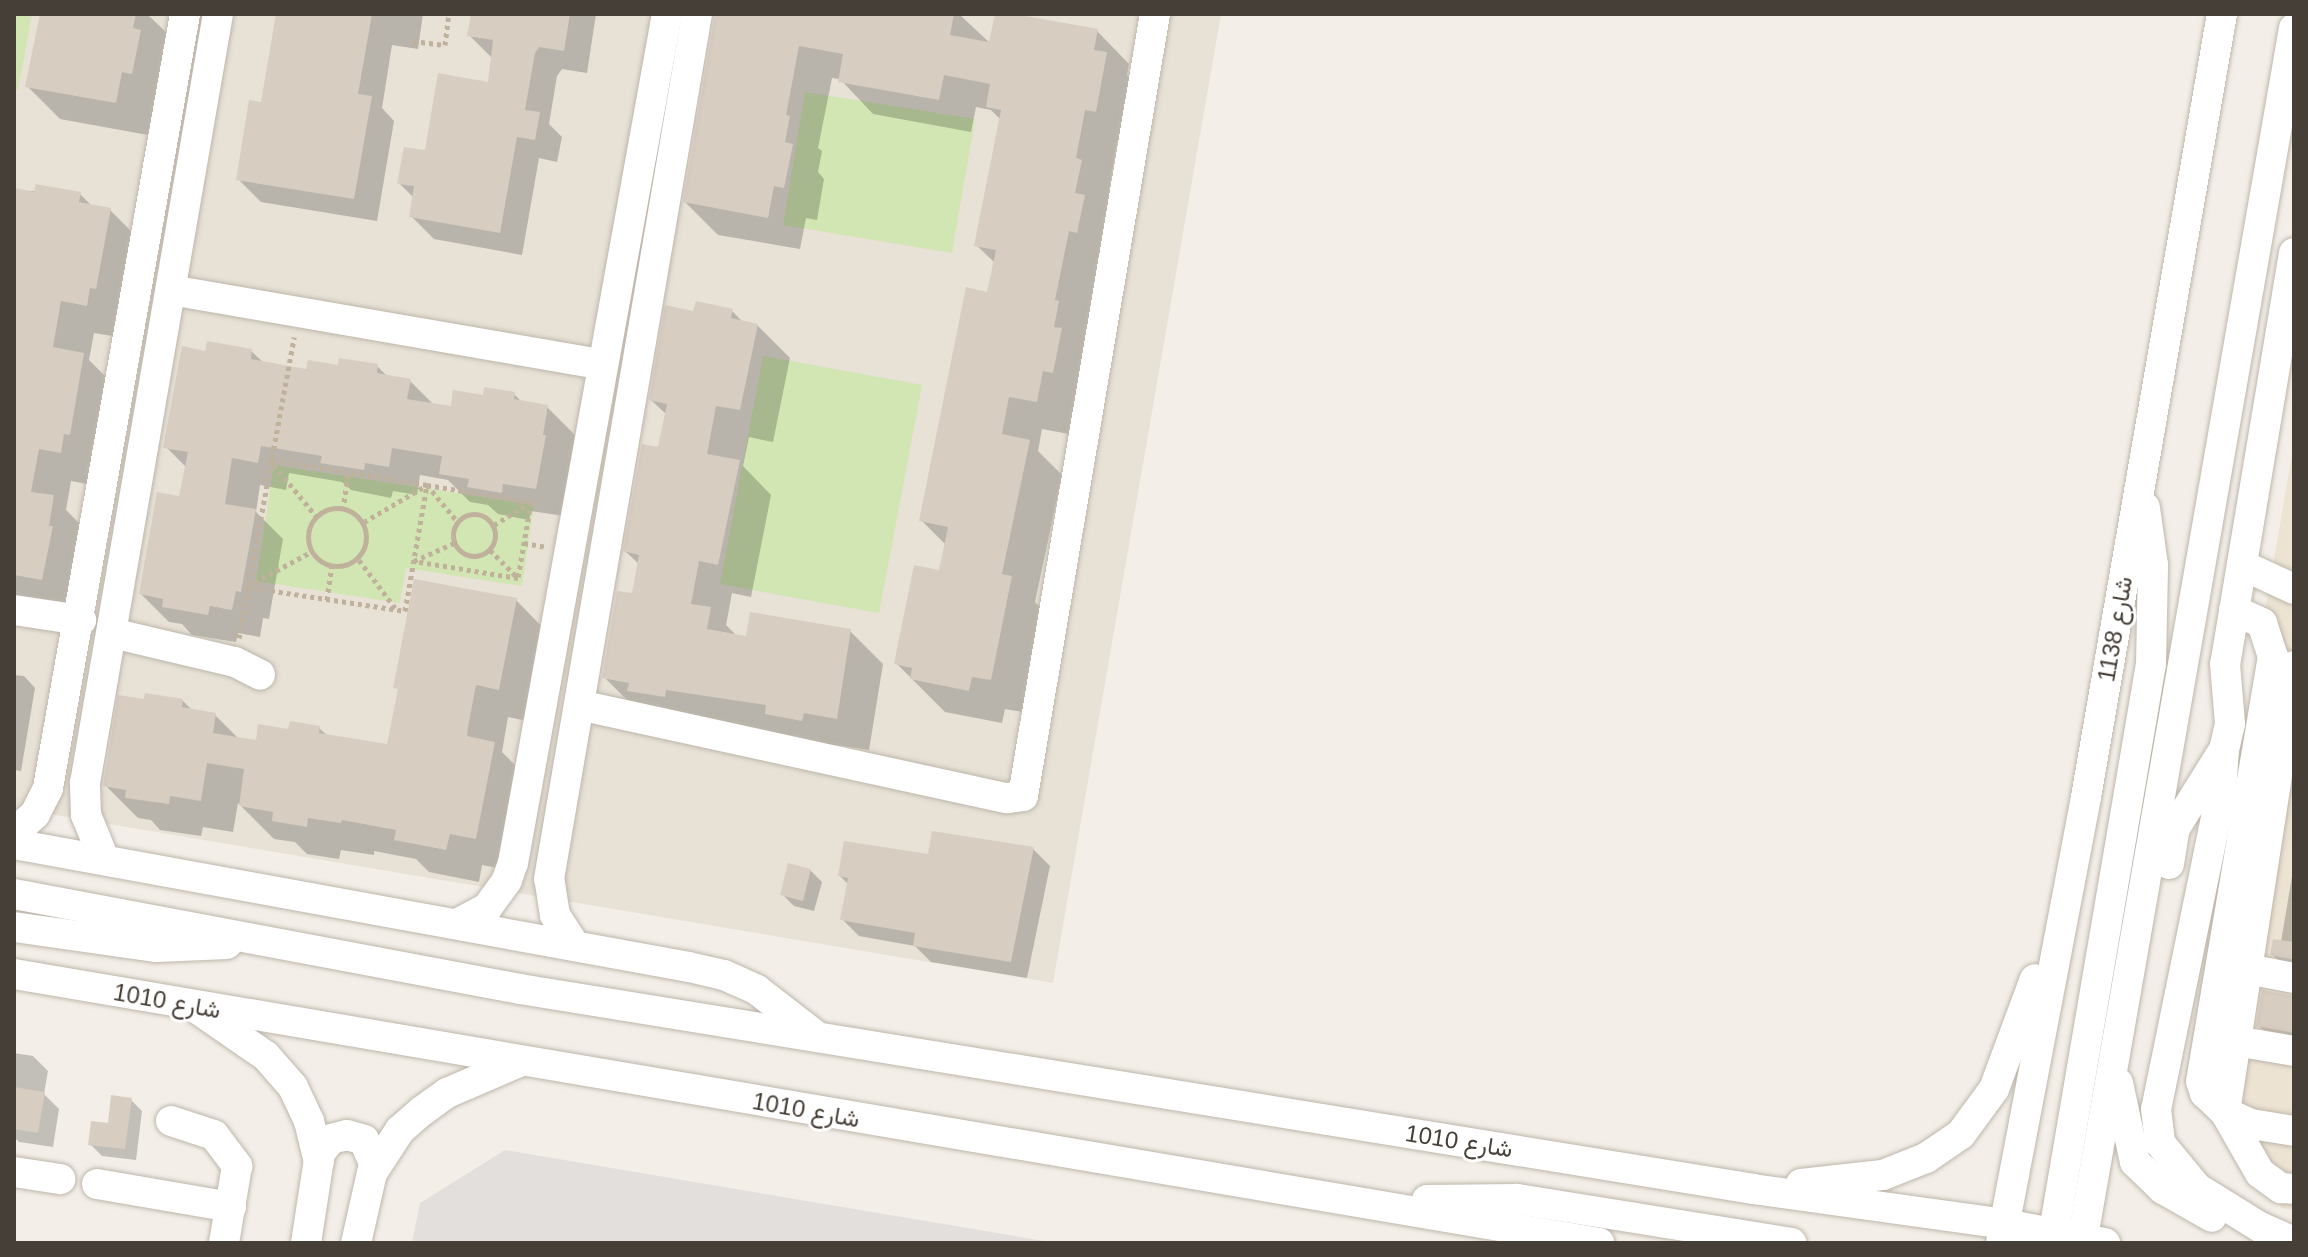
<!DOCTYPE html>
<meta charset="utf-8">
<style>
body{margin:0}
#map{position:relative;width:2308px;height:1257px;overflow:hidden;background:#f3efe8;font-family:Helvetica,Vazirmatn,sans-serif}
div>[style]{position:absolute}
.residential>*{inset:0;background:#e7e1d6}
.education>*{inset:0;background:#ece3d2}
.green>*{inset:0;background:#d1e6b2}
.parking>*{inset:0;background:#e2dfdc}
.shadow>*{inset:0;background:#0003}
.building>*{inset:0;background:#d7cdc1}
.path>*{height:5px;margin-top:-2.5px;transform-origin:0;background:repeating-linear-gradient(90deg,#c0b19c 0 4px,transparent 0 8px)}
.path>.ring{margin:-2.5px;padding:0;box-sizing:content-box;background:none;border:5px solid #c0b19c;border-radius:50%}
.roads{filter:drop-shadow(0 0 2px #beb6ab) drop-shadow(0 0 2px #beb6ab)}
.minor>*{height:30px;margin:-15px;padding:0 15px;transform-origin:15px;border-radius:15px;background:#fff}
span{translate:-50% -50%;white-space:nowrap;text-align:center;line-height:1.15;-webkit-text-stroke:6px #fff;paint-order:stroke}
.street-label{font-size:24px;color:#463f37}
.frame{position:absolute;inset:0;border:16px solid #463f37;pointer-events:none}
</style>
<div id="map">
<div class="residential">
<div style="clip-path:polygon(14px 14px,1221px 14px,1053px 983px,14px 808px)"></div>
</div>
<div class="education">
<div style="clip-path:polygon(2294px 443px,2294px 1210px,2282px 1208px,2184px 1082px)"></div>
</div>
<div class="green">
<div style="clip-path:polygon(14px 14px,32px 14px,18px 90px,14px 90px)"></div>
<div style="clip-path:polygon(805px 92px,975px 119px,952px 253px,783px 225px)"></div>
<div style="clip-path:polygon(763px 356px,922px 385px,879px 613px,720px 584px)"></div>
<div style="clip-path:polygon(274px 465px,534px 505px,522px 586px,406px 568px,400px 603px,256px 581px)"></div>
</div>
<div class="parking">
<div style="clip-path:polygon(505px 1150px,1056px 1243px,412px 1243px,420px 1203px)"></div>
</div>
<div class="shadow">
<div style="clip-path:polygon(42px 14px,147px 14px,170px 36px,148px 135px,60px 119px,27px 86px)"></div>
<div style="clip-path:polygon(278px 14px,423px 14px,418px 49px,392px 45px,382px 108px,394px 121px,377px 221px,261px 202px,238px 179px,263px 104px)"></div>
<div style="clip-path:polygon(473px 14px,596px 14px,587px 73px,562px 69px,557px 76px,549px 124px,562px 137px,557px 162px,539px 158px,522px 255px,434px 239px,411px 216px,414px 198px,399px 183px,490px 84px,493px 59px,469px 35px)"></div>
<div style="clip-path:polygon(716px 14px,959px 14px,991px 44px,997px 14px,1003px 14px,1097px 31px,1129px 64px,1127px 75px,1139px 87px,1128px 144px,1117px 142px,1109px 190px,1114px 194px,1069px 434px,1042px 429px,1038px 451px,1062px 475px,1035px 602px,1044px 611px,1023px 712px,1005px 709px,1002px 723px,945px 712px,896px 663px,941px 572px,946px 545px,921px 520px,989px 294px,995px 263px,976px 245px,1001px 120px,991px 110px,976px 107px,971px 132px,873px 114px,840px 79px,832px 78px,818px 148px,822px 151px,818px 172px,824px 179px,817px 220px,806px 218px,800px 249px,718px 235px,685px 202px)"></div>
<div style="clip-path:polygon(14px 190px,80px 194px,93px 207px,110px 210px,143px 243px,119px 337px,94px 333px,89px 360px,116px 387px,93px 485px,71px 481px,66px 510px,86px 530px,75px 612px,14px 611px)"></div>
<div style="clip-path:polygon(732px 311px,744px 323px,757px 325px,790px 358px,773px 442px,749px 437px,743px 466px,771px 495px,751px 597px,732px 593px,726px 625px,738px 637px,850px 631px,883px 664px,869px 750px,836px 745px,835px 753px,637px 710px,604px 677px,633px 596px,639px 564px,625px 551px,660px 450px,667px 415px,651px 400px,695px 313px)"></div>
<div style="clip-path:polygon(251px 351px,264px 363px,308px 371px,377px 366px,388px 377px,410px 381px,435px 406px,452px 409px,485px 397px,514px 394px,523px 403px,547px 407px,575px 435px,564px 516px,531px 511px,529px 520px,498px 514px,488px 505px,470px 502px,448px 480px,420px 475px,417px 495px,393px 491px,391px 498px,351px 490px,342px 482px,289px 473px,286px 490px,260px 485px,256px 512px,283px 539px,269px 619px,263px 618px,260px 637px,238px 633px,236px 642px,192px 635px,182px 624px,169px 622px,141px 594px,181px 498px,187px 468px,166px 447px,207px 353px)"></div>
<div style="clip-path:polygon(516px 600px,548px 633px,532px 722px,508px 717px,502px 752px,527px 777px,509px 870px,482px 865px,479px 882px,429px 872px,416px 859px,374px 851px,374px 855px,341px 850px,339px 859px,307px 854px,295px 842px,274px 839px,238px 803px,233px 832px,203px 827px,201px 836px,160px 830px,151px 820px,138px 818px,105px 785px,145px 701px,182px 700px,193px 711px,215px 715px,240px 740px,258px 743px,290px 731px,319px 728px,329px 737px,389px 747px,400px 691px,396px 687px)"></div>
<div style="clip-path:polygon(14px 675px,24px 676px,35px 688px,21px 771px,14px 770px)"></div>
<div style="clip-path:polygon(1033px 849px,1050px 866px,1027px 978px,931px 962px,915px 946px,859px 936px,842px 919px,849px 885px,840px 876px)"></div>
<div style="clip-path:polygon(2294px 864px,2294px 977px,2272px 954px,2281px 942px)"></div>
<div style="clip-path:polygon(810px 870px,822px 882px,814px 911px,794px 906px,782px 894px)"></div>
<div style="clip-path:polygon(2294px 996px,2294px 1050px,2281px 1048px,2259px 1026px)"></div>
<div style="clip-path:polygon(14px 1053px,33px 1056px,48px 1071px,44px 1094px,59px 1109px,53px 1147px,19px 1142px,14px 1137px)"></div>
<div style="clip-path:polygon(131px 1100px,142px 1111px,136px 1160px,102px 1156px,90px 1144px)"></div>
</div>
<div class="building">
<div style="clip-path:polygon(40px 14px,136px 14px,133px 28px,141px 30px,132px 74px,122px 72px,116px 103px,25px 87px)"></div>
<div style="clip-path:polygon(276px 14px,372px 14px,358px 94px,372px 96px,354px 199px,236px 180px,249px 100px,261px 102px)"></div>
<div style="clip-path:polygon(471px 14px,570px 14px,564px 51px,539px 47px,535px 53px,525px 110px,540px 112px,535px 140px,517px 137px,500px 233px,409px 217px,414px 186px,397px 184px,404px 147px,425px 150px,438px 73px,488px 82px,493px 40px,467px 36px)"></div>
<div style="clip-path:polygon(715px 14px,954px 14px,950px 35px,989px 42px,995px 14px,1014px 14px,1098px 29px,1094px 50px,1107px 52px,1096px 112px,1085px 110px,1076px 158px,1082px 160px,1075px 193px,1085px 195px,1077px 233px,1069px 231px,1055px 300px,1059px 301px,1054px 327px,1062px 328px,1053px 373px,1043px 371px,1037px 402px,1009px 397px,1002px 434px,1030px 440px,1002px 574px,1012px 576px,991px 680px,972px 677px,969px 691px,910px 679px,912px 668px,894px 664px,914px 565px,939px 570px,948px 527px,919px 521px,966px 287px,987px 292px,996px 250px,974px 246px,1001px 110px,986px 107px,990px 84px,944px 75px,939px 100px,838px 82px,843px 54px,799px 46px,786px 115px,790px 116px,785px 142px,793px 144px,784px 188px,774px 186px,768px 218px,683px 202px)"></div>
<div style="clip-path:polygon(36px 184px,81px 192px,79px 202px,111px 208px,96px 289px,90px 288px,87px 306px,61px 301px,53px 347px,84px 353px,70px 435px,64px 434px,61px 453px,39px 449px,31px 492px,54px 495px,49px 526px,53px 526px,42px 580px,14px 575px,14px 188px,34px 192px)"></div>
<div style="clip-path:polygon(696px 301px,733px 309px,731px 318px,758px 324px,740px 410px,716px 406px,707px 454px,740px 460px,718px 565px,699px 561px,691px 604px,711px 607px,707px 629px,746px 636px,750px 612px,851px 629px,837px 719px,804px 713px,802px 721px,765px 714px,766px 705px,666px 690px,665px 697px,627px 691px,629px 683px,602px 678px,617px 591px,632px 593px,639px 555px,623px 551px,642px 444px,658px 447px,667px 404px,649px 400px,665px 305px,693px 311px)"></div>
<div style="clip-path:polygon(207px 341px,252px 349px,251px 359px,306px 369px,308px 360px,338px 365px,339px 358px,378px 364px,377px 373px,411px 379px,407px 399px,451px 406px,453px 390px,483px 395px,484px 387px,515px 392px,514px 399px,548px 405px,543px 435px,546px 435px,536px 489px,503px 484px,502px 493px,467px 487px,469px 479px,439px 474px,442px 456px,392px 448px,389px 467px,365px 463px,364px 470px,320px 463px,322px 456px,261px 446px,258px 463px,232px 458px,225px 504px,256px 509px,241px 592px,236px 591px,232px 610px,210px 606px,208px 615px,162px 607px,163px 599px,139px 594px,157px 492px,179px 496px,188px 452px,163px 448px,182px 346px,205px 351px)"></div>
<div style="clip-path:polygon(414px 579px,517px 598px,499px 690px,476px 685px,468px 727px,467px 736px,495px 742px,476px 839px,450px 834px,446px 850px,394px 840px,396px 830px,342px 820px,341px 823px,308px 818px,307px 827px,272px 821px,273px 812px,239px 806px,244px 769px,207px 763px,201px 801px,170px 796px,169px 804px,125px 798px,126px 790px,103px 786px,118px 695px,144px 699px,145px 693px,183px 699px,182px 707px,216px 713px,213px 733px,256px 740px,258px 724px,288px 729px,290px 721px,320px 726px,319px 733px,387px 744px,398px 689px,393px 688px)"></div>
<div style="clip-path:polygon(932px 831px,1034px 847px,1011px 962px,913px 946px,915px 933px,840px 920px,848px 878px,838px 876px,844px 841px,928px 854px)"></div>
<div style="clip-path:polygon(788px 863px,811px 869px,803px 901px,780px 895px)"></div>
<div style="clip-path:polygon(2273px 939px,2294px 942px,2294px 960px,2270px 955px)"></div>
<div style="clip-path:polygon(2262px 990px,2294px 996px,2294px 1033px,2256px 1026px)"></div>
<div style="clip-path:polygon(14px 1087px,45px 1092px,38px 1133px,14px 1129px)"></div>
<div style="clip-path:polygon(111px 1095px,132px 1098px,125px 1149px,88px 1145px,91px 1121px,108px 1123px)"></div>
</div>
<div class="path">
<div style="left:413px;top:41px;width:32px;rotate:7deg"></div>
<div style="left:445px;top:45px;width:31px;rotate:-83deg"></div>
<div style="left:269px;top:459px;width:74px;rotate:50.5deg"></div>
<div style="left:427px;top:485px;width:47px;rotate:50.2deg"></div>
<div class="ring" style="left:308px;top:508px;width:53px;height:53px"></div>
<div style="left:343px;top:510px;width:37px;rotate:-82deg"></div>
<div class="ring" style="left:453px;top:514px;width:37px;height:37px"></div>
<div style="left:364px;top:522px;width:73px;rotate:-30.4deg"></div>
<div style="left:427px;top:485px;width:105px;rotate:9.3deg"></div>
<div style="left:531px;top:502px;width:77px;rotate:99.7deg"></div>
<div style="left:518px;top:578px;width:105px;rotate:-170.7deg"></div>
<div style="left:494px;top:525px;width:44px;rotate:-31.9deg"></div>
<div style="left:524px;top:543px;width:23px;rotate:10deg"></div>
<div style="left:490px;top:550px;width:40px;rotate:45deg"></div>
<div style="left:359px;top:560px;width:61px;rotate:52.9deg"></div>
<div style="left:414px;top:561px;width:44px;rotate:-24.2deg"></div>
<div style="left:248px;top:586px;width:72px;rotate:-28.4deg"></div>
<div style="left:247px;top:587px;width:160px;rotate:8.6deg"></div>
<div style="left:405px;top:611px;width:128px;rotate:-80.1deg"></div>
<div style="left:427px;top:485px;width:160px;rotate:-170.7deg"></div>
<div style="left:327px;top:600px;width:35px;rotate:-82deg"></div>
<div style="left:239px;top:638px;width:306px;rotate:-79.6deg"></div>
</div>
<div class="roads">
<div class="minor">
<div style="left:2294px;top:253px;width:417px;rotate:99.5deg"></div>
<div style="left:2225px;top:664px;width:60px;rotate:85.2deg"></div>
<div style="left:2230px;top:724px;width:26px;rotate:103deg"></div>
<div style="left:2224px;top:749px;width:44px;rotate:93.9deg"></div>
<div style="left:2221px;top:793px;width:323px;rotate:101.6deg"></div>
<div style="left:2156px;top:1109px;width:34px;rotate:83deg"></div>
<div style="left:2160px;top:1143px;width:58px;rotate:50.6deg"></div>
<div style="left:2197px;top:1188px;width:74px;rotate:31.8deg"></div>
<div style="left:2260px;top:1227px;width:37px;rotate:24deg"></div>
<div style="left:171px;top:290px;width:438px;rotate:9.8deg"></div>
<div style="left:2242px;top:565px;width:57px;rotate:24.8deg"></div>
<div style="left:14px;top:610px;width:68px;rotate:8.5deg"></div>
<div style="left:2234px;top:610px;width:31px;rotate:25deg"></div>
<div style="left:2262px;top:623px;width:35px;rotate:72deg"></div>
<div style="left:2273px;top:656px;width:431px;rotate:99.6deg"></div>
<div style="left:2201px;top:1081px;width:13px;rotate:72deg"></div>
<div style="left:2205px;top:1093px;width:28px;rotate:44deg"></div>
<div style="left:2225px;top:1112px;width:29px;rotate:25deg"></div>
<div style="left:2251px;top:1124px;width:44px;rotate:9.2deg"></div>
<div style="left:112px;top:633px;width:126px;rotate:13.3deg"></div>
<div style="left:235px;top:662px;width:28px;rotate:27deg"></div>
<div style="left:2294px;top:666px;width:451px;rotate:98.8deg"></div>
<div style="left:2225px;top:1112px;width:70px;rotate:60.2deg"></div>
<div style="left:2260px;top:1173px;width:26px;rotate:36deg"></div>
<div style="left:2281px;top:1188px;width:13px;rotate:4deg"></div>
<div style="left:579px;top:705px;width:438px;rotate:12.3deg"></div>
<div style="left:1007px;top:798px;width:16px;rotate:-7deg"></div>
<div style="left:1023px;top:796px;width:793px;rotate:-80.42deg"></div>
<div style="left:14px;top:833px;width:28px;rotate:-42deg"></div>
<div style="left:35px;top:814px;width:29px;rotate:-63deg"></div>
<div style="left:48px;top:788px;width:786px;rotate:-79.96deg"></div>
<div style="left:14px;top:844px;width:686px;rotate:10.33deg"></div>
<div style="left:689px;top:967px;width:36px;rotate:13deg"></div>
<div style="left:724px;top:975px;width:36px;rotate:24deg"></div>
<div style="left:757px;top:990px;width:72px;rotate:37.7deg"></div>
<div style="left:104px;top:859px;width:48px;rotate:-112.2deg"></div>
<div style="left:86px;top:815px;width:32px;rotate:-92deg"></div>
<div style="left:85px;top:783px;width:780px;rotate:-80.19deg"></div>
<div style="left:2169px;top:864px;width:36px;rotate:-81deg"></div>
<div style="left:2175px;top:828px;width:87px;rotate:-58.1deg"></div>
<div style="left:14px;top:894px;width:515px;rotate:10.63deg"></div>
<div style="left:520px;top:989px;width:1249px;rotate:9.21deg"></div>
<div style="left:1753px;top:1189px;width:254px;rotate:7.9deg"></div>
<div style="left:2005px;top:1224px;width:102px;rotate:10.8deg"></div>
<div style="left:457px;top:924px;width:34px;rotate:-28deg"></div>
<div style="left:487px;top:908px;width:34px;rotate:-54deg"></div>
<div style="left:507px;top:880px;width:18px;rotate:-71deg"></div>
<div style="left:513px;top:863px;width:863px;rotate:-79.72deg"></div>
<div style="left:14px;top:927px;width:144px;rotate:8deg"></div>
<div style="left:157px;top:947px;width:70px;rotate:-2.5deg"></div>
<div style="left:575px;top:946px;width:37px;rotate:-123deg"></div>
<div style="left:555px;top:915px;width:36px;rotate:-99deg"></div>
<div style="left:549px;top:879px;width:878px;rotate:-80.29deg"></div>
<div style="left:2247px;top:969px;width:48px;rotate:10.8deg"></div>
<div style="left:14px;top:974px;width:1608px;rotate:9.63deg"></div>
<div style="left:199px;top:1010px;width:81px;rotate:34.5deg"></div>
<div style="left:266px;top:1056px;width:41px;rotate:48.9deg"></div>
<div style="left:293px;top:1087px;width:38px;rotate:65deg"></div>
<div style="left:309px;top:1121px;width:42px;rotate:76.3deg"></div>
<div style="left:2236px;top:1041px;width:59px;rotate:9.8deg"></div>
<div style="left:2118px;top:1083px;width:81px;rotate:77.9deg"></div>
<div style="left:2135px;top:1162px;width:39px;rotate:44deg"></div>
<div style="left:2163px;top:1189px;width:56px;rotate:29.7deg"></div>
<div style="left:171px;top:1121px;width:45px;rotate:18deg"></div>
<div style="left:214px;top:1135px;width:39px;rotate:53deg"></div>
<div style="left:237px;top:1166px;width:78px;rotate:99.6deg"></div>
<div style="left:14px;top:1172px;width:47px;rotate:8.7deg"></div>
<div style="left:372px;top:1173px;width:51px;rotate:-56.9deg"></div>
<div style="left:400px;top:1130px;width:29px;rotate:-41deg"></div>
<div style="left:422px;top:1111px;width:31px;rotate:-36deg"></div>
<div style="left:447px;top:1093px;width:78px;rotate:-23.3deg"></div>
<div style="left:97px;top:1184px;width:136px;rotate:9.7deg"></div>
<div style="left:1801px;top:1184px;width:82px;rotate:-6.3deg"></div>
<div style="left:1883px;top:1175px;width:46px;rotate:-21.6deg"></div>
<div style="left:1926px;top:1158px;width:42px;rotate:-34.4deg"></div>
<div style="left:1961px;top:1134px;width:56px;rotate:-53.7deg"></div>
<div style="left:1994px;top:1089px;width:117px;rotate:-69.6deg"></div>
<div style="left:1427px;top:1200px;width:90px;rotate:-0.6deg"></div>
<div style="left:1517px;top:1199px;width:278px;rotate:9.1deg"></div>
<div style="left:306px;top:1243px;width:91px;rotate:-81.2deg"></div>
<div style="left:320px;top:1153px;width:18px;rotate:-52deg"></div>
<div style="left:331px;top:1139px;width:16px;rotate:-14deg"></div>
<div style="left:347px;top:1135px;width:18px;rotate:16deg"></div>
<div style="left:364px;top:1140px;width:26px;rotate:67deg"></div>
<div style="left:374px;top:1164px;width:81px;rotate:102.8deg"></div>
<div style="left:2001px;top:1243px;width:454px;rotate:-79.2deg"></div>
<div style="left:2086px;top:797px;width:795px;rotate:-80.15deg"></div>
<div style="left:2052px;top:1243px;width:587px;rotate:-80.3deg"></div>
<div style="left:2151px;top:664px;width:99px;rotate:-88.8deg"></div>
<div style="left:2153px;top:565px;width:58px;rotate:-98deg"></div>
<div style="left:2082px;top:1243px;width:1233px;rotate:-80.1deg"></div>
</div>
</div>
<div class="street-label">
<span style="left:2115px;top:629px;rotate:-80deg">شارع 1138</span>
<span style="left:167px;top:1001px;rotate:10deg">شارع 1010</span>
<span style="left:806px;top:1110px;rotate:10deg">شارع 1010</span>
<span style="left:1459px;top:1141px;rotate:9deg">شارع 1010</span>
</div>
<div class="frame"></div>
</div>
